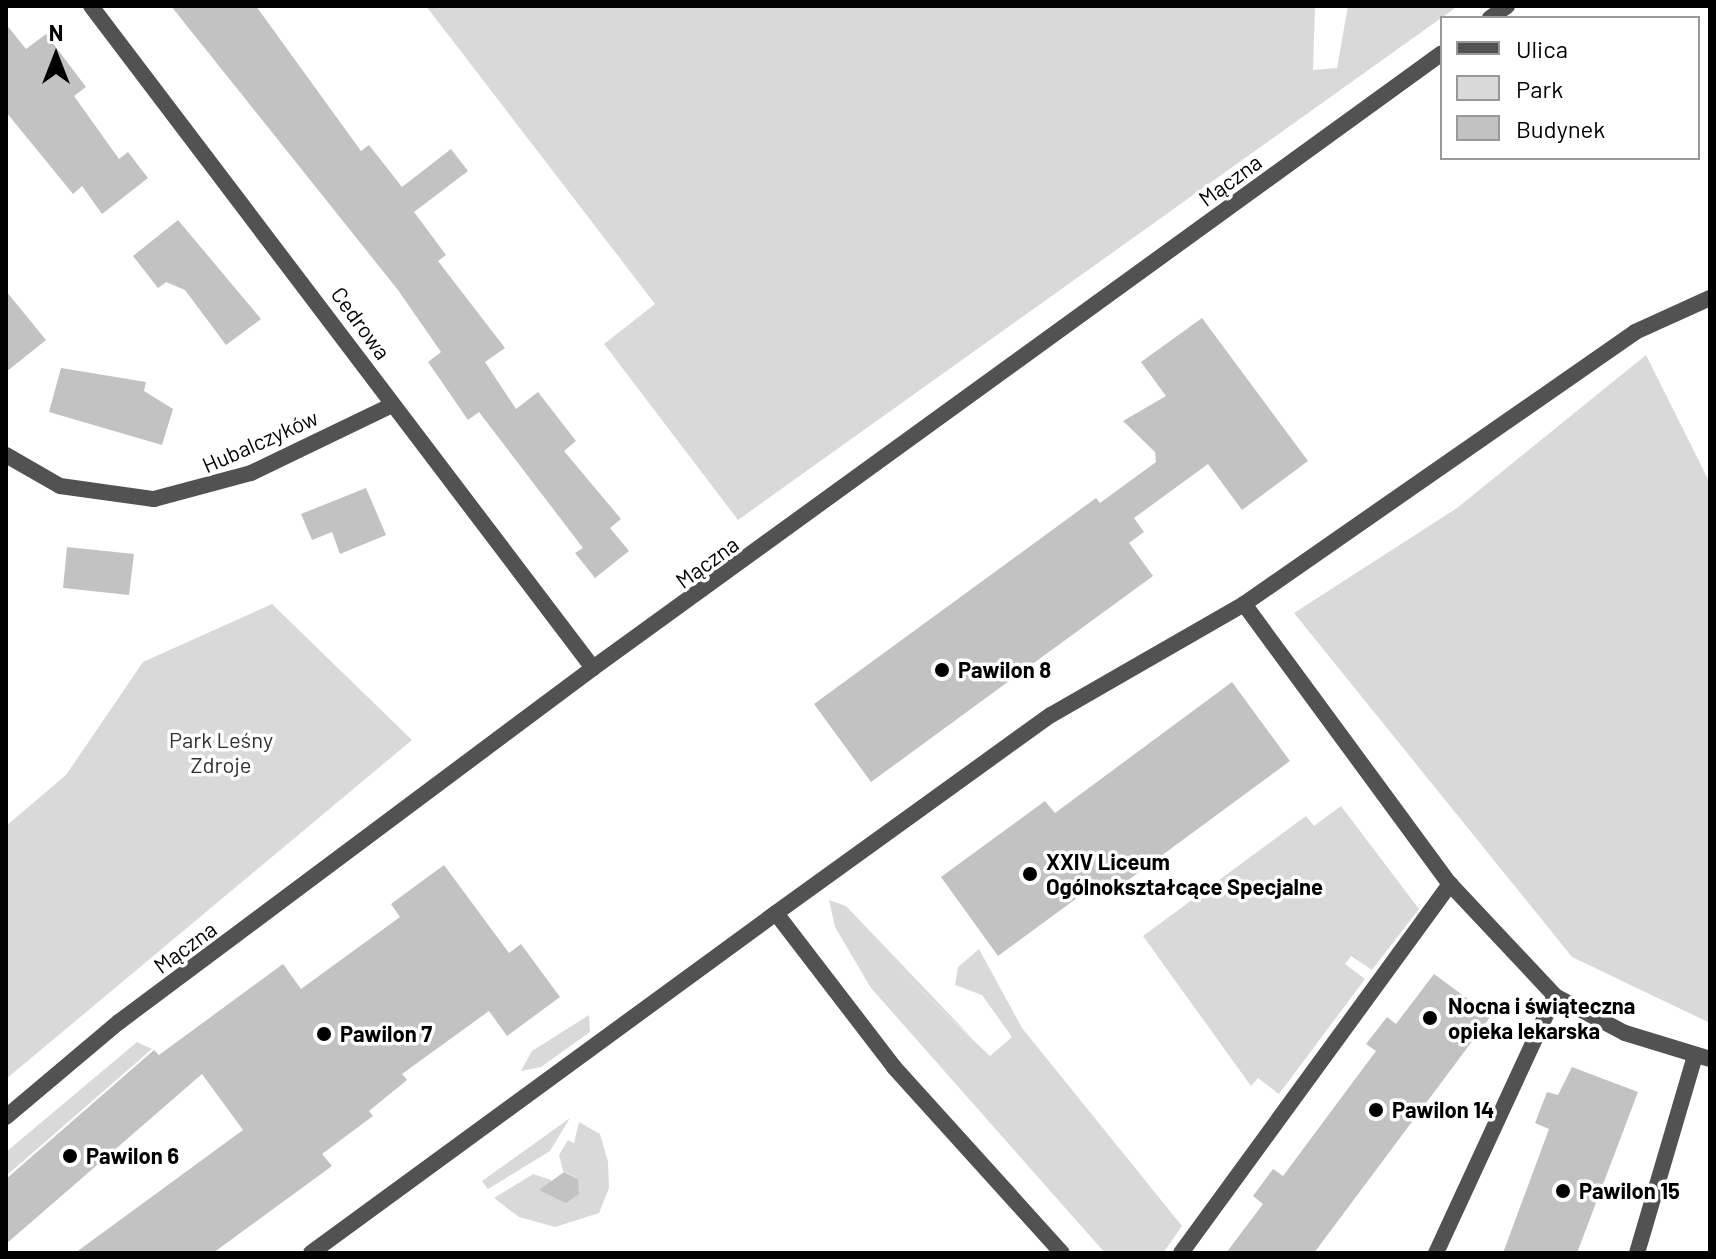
<!DOCTYPE html>
<meta charset="utf-8">
<style>
body{margin:0}
#map{position:relative;width:1716px;height:1259px;overflow:hidden;background:#fff;font-family:Barlow,sans-serif}
div>[style]{position:absolute}
.green>*{inset:0;background:#d9d9d9}
.building>*{inset:0;background:#c2c2c2}
.minor>*{height:16px;margin:-8px;padding:0 8px;transform-origin:8px;border-radius:8px;background:#525252}
.dots>*{width:22px;height:22px;translate:-50% -50%;box-sizing:border-box;border:4px solid #fff;border-radius:50%}
span{translate:-50% -50%;white-space:nowrap;text-align:center;line-height:1.15;-webkit-text-stroke:7px #fff;paint-order:stroke}
.street-label{font-size:22px;color:#000}
.poi-label{font-size:22px;color:#000;font-weight:700}
.left{translate:0 -50%;text-align:left}
.park-label{font-size:22px;color:#303030}
.frame{position:absolute;inset:0;border:8px solid #000;pointer-events:none}
.legend{position:absolute;left:1440px;top:16px;width:260px;height:144px;box-sizing:border-box;background:#fff;border:2px solid #999;margin:0;padding:10px 14px;list-style:none;font-size:24px;color:#000}
.legend li{display:flex;align-items:center;gap:16px;height:40px}
.legend b{width:40px;border:2px solid #999}
.north{position:absolute;left:16px;top:16px;width:80px;height:80px;-webkit-text-stroke:6px #fff;paint-order:stroke;rotate:0deg;font-size:22px;font-weight:700;line-height:32px;text-align:center;color:#000}
.north::after{content:'';display:block;margin:auto;width:28px;height:36px;background:#000;clip-path:polygon(50% 0,100% 100%,50% 72%,0 100%)}
</style>
<div id="map">
<div class="green">
<div style="clip-path:polygon(426px 6px,1315px 6px,1313px 70px,1337px 68px,1348px 6px,1458px 6px,738px 520px,604px 344px,655px 304px)"></div>
<div style="clip-path:polygon(1646px 355px,1710px 483px,1710px 1023px,1572px 957px,1294px 613px,1457px 508px)"></div>
<div style="clip-path:polygon(272px 604px,412px 740px,6px 1079px,6px 826px,66px 775px,143px 662px)"></div>
<div style="clip-path:polygon(1341px 806px,1419px 909px,1372px 970px,1351px 956px,1345px 964px,1365px 979px,1279px 1094px,1258px 1078px,1251px 1086px,1143px 936px,1306px 816px,1314px 826px)"></div>
<div style="clip-path:polygon(829px 900px,846px 906px,974px 1040px,885px 956px,990px 1056px,1012px 1037px,982px 995px,955px 985px,958px 967px,979px 949px,1022px 1028px,1182px 1226px,1163px 1253px,1105px 1253px,871px 988px,835px 927px)"></div>
<div style="clip-path:polygon(589px 1015px,590px 1032px,541px 1067px,521px 1071px,532px 1051px)"></div>
<div style="clip-path:polygon(137px 1042px,152px 1049px,6px 1176px,6px 1152px)"></div>
<div style="clip-path:polygon(570px 1118px,550px 1151px,488px 1189px,482px 1181px)"></div>
<div style="clip-path:polygon(579px 1122px,600px 1134px,608px 1162px,609px 1188px,599px 1213px,555px 1227px,519px 1217px,494px 1198px,533px 1174px,551px 1180px,551px 1195px,579px 1193px,577px 1178px,563px 1171px,559px 1155px,568px 1140px,574px 1143px)"></div>
</div>
<div class="building">
<div style="clip-path:polygon(171px 6px,256px 6px,361px 151px,369px 145px,402px 187px,451px 149px,468px 171px,414px 212px,446px 255px,438px 261px,505px 348px,485px 362px,516px 409px,538px 392px,576px 441px,564px 451px,621px 519px,610px 528px,629px 551px,595px 578px,575px 553px,583px 548px,479px 412px,468px 420px,428px 362px,441px 352px,398px 290px)"></div>
<div style="clip-path:polygon(6px 24px,26px 49px,46px 34px,86px 87px,74px 96px,119px 159px,128px 152px,148px 178px,102px 214px,82px 186px,73px 194px,6px 112px)"></div>
<div style="clip-path:polygon(178px 220px,261px 319px,226px 345px,185px 290px,166px 282px,158px 288px,133px 256px)"></div>
<div style="clip-path:polygon(6px 291px,46px 340px,6px 372px)"></div>
<div style="clip-path:polygon(1202px 318px,1308px 461px,1242px 510px,1208px 464px,1134px 518px,1144px 532px,1129px 543px,1153px 576px,871px 782px,814px 704px,1096px 498px,1100px 503px,1156px 462px,1155px 452px,1123px 421px,1166px 396px,1141px 362px)"></div>
<div style="clip-path:polygon(61px 368px,146px 382px,144px 391px,173px 409px,162px 445px,49px 412px)"></div>
<div style="clip-path:polygon(366px 488px,386px 535px,340px 554px,332px 532px,312px 540px,301px 514px)"></div>
<div style="clip-path:polygon(67px 547px,134px 554px,129px 595px,63px 588px)"></div>
<div style="clip-path:polygon(1232px 682px,1290px 761px,1112px 892px,1103px 879px,998px 956px,941px 877px,1045px 801px,1055px 813px)"></div>
<div style="clip-path:polygon(444px 865px,509px 953px,521px 944px,560px 997px,507px 1036px,489px 1011px,402px 1074px,407px 1080px,369px 1111px,373px 1116px,322px 1154px,332px 1166px,213px 1253px,75px 1253px,243px 1130px,202px 1074px,6px 1244px,6px 1179px,154px 1050px,159px 1055px,283px 964px,301px 989px,400px 917px,391px 904px)"></div>
<div style="clip-path:polygon(1434px 974px,1491px 1016px,1314px 1253px,1226px 1253px,1263px 1204px,1253px 1196px,1273px 1169px,1283px 1176px,1376px 1051px,1366px 1044px,1387px 1017px,1396px 1024px)"></div>
<div style="clip-path:polygon(1572px 1067px,1638px 1092px,1577px 1253px,1503px 1253px,1549px 1129px,1535px 1123px,1547px 1092px,1558px 1095px)"></div>
<div style="clip-path:polygon(564px 1172px,578px 1179px,579px 1194px,566px 1203px,539px 1190px)"></div>
</div>
<div class="minor">
<div style="left:91px;top:6px;width:831px;rotate:52.83deg"></div>
<div style="left:1490px;top:18px;width:21px;rotate:-35deg"></div>
<div style="left:6px;top:455px;width:62px;rotate:29.9deg"></div>
<div style="left:60px;top:486px;width:95px;rotate:7.9deg"></div>
<div style="left:154px;top:499px;width:100px;rotate:-15deg"></div>
<div style="left:251px;top:473px;width:157px;rotate:-25.7deg"></div>
<div style="left:1244px;top:604px;width:348px;rotate:53.7deg"></div>
<div style="left:1450px;top:884px;width:154px;rotate:46.8deg"></div>
<div style="left:1555px;top:996px;width:79px;rotate:27.9deg"></div>
<div style="left:1625px;top:1033px;width:89px;rotate:17deg"></div>
<div style="left:6px;top:1117px;width:148px;rotate:-40.1deg"></div>
<div style="left:119px;top:1022px;width:592px;rotate:-36.75deg"></div>
<div style="left:593px;top:668px;width:1048px;rotate:-35.92deg"></div>
<div style="left:311px;top:1253px;width:576px;rotate:-36.17deg"></div>
<div style="left:1062px;top:1253px;width:251px;rotate:-132.1deg"></div>
<div style="left:894px;top:1067px;width:194px;rotate:-127.5deg"></div>
<div style="left:776px;top:913px;width:339px;rotate:-35.8deg"></div>
<div style="left:1051px;top:715px;width:223px;rotate:-29.9deg"></div>
<div style="left:1244px;top:604px;width:476px;rotate:-34.8deg"></div>
<div style="left:1635px;top:332px;width:82px;rotate:-24.4deg"></div>
<div style="left:1181px;top:1253px;width:457px;rotate:-53.9deg"></div>
<div style="left:1436px;top:1253px;width:283px;rotate:-65.2deg"></div>
<div style="left:1637px;top:1253px;width:205px;rotate:-73.6deg"></div>
</div>
<div class="dots">
<div style="left:942px;top:670px;background:#000"></div>
<div style="left:1030px;top:874px;background:#000"></div>
<div style="left:1430px;top:1018px;background:#000"></div>
<div style="left:324px;top:1034px;background:#000"></div>
<div style="left:1376px;top:1110px;background:#000"></div>
<div style="left:70px;top:1156px;background:#000"></div>
<div style="left:1563px;top:1191px;background:#000"></div>
</div>
<div class="street-label">
<span style="left:1230px;top:180px;rotate:-36deg">Mączna</span>
<span style="left:361px;top:323px;rotate:54deg">Cedrowa</span>
<span style="left:260px;top:441px;rotate:-24deg">Hubalczyków</span>
<span style="left:707px;top:562px;rotate:-36deg">Mączna</span>
<span style="left:185px;top:947px;rotate:-36deg">Mączna</span>
</div>
<div class="poi-label">
<span class="left" style="left:958px;top:670px">Pawilon 8</span>
<span class="left" style="left:1046px;top:874px">XXIV Liceum<br>Ogólnokształcące Specjalne</span>
<span class="left" style="left:1448px;top:1018px">Nocna i świąteczna<br>opieka lekarska</span>
<span class="left" style="left:340px;top:1034px">Pawilon 7</span>
<span class="left" style="left:1392px;top:1110px">Pawilon 14</span>
<span class="left" style="left:86px;top:1156px">Pawilon 6</span>
<span class="left" style="left:1579px;top:1191px">Pawilon 15</span>
</div>
<div class="park-label">
<span style="left:221px;top:752px">Park Leśny<br>Zdroje</span>
</div>
<div class="frame"></div>
<ul class="legend">
<li><b style="height:10px;background:#525252"></b>Ulica</li>
<li><b style="height:22px;background:#d9d9d9"></b>Park</li>
<li><b style="height:22px;background:#c2c2c2"></b>Budynek</li>
</ul>
<div class="north">N</div>
</div>
